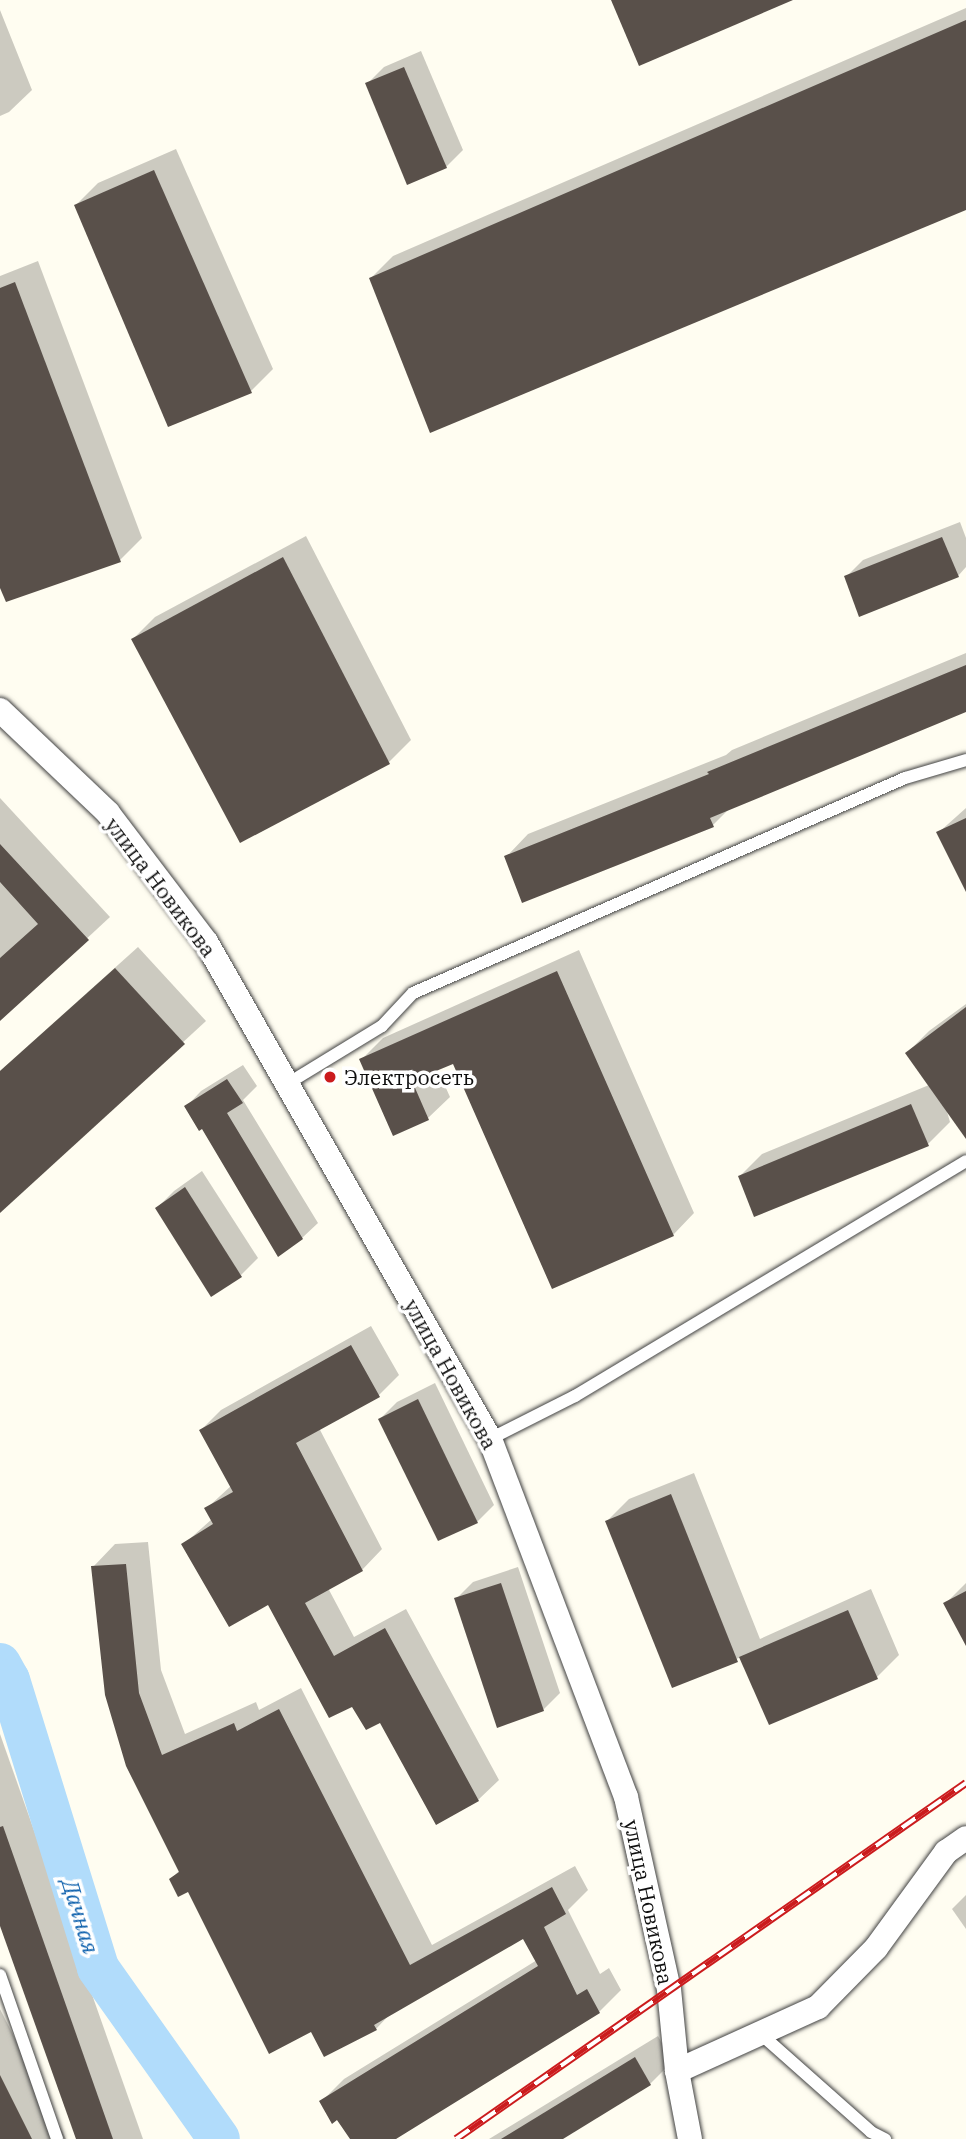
<!DOCTYPE html>
<meta charset="utf-8">
<style>
body{margin:0}
#map{position:relative;width:966px;height:2139px;overflow:hidden;background:#fffdf1;font-family:"IBM Plex Serif",serif}
div>[style]{position:absolute}
.shadow>*{inset:0;background:#0003}
.river>*{height:42px;margin:-21px;padding:0 21px;transform-origin:21px;border-radius:21px;background:#b1dcfb}
.building>*{inset:0;background:#59504a}
.roads{filter:drop-shadow(0 0 2px #424242) drop-shadow(0 0 2px #424242)}
.service>*{height:12px;margin:-6px;padding:0 6px;transform-origin:6px;border-radius:6px;background:#fff}
.minor>*{height:24px;margin:-12px;padding:0 12px;transform-origin:12px;border-radius:12px;background:#fff}
.rail>*{height:8px;margin-top:-4px;transform-origin:0;background:repeating-linear-gradient(90deg,#fff 0 16px,#cb1b1d 0 32px);box-sizing:border-box;border-block:2px solid #cb1b1d}
.dots>*{width:19px;height:19px;translate:-50% -50%;box-sizing:border-box;border:4px solid #fff;border-radius:50%}
span{translate:-50% -50%;white-space:nowrap;text-align:center;line-height:1.15;-webkit-text-stroke:7px #fff;paint-order:stroke}
.street-label{font-size:21px;color:#0f0f0f}
.poi-label{font-size:21px;color:#0f0f0f}
.left{translate:0 -50%;text-align:left}
.water-label{font-size:23px;color:#0d60ac;font-style:italic}
</style>
<div id="map">
<div class="shadow">
<div style="clip-path:polygon(966px 8px,966px 208px,371px 278px,393px 256px)"></div>
<div style="clip-path:polygon(0 10px,32px 90px,9px 112px,0 116px)"></div>
<div style="clip-path:polygon(421px 51px,463px 150px,446px 167px,367px 84px,384px 67px)"></div>
<div style="clip-path:polygon(176px 149px,273px 369px,251px 391px,76px 205px,98px 183px)"></div>
<div style="clip-path:polygon(38px 261px,142px 538px,120px 560px,0 583px,0 276px)"></div>
<div style="clip-path:polygon(960px 522px,966px 538px,966px 567px,958px 576px,846px 577px,863px 560px)"></div>
<div style="clip-path:polygon(306px 536px,411px 740px,389px 762px,133px 639px,155px 617px)"></div>
<div style="clip-path:polygon(966px 653px,966px 710px,731px 807px,713px 825px,506px 857px,528px 834px,726px 755px,732px 750px)"></div>
<div style="clip-path:polygon(0 798px,110px 917px,0 1019px)"></div>
<div style="clip-path:polygon(966px 808px,966px 888px,938px 833px)"></div>
<div style="clip-path:polygon(138px 947px,206px 1021px,0 1211px,0 1071px)"></div>
<div style="clip-path:polygon(579px 950px,694px 1213px,673px 1235px,454px 1061px,437px 1068px,450px 1097px,428px 1118px,361px 1060px,383px 1038px)"></div>
<div style="clip-path:polygon(966px 1004px,966px 1136px,946px 1108px,950px 1122px,928px 1144px,740px 1176px,762px 1154px,929px 1085px,907px 1053px,929px 1031px)"></div>
<div style="clip-path:polygon(243px 1065px,257px 1086px,243px 1100px,318px 1223px,302px 1238px,186px 1107px,201px 1091px)"></div>
<div style="clip-path:polygon(202px 1171px,258px 1258px,241px 1275px,157px 1208px,174px 1191px)"></div>
<div style="clip-path:polygon(371px 1326px,399px 1375px,379px 1395px,319px 1428px,382px 1549px,362px 1570px,328px 1588px,354px 1637px,406px 1609px,499px 1780px,478px 1800px,380px 1721px,353px 1705px,269px 1602px,184px 1544px,212px 1519px,207px 1508px,232px 1485px,201px 1430px,221px 1410px)"></div>
<div style="clip-path:polygon(435px 1383px,494px 1505px,477px 1522px,380px 1419px,397px 1402px)"></div>
<div style="clip-path:polygon(694px 1473px,760px 1639px,871px 1589px,899px 1655px,877px 1677px,741px 1657px,673px 1686px,607px 1521px,629px 1499px)"></div>
<div style="clip-path:polygon(148px 1542px,161px 1670px,185px 1734px,256px 1702px,259px 1710px,301px 1688px,432px 1945px,575px 1866px,588px 1890px,568px 1910px,600px 1974px,609px 1968px,621px 1990px,599px 2012px,392px 2139px,352px 2139px,322px 2101px,344px 2079px,537px 1960px,523px 1937px,392px 2012px,376px 2029px,312px 2029px,188px 1890px,171px 1879px,180px 1870px,93px 1567px,115px 1544px)"></div>
<div style="clip-path:polygon(518px 1567px,560px 1693px,543px 1710px,456px 1599px,473px 1582px)"></div>
<div style="clip-path:polygon(966px 1583px,966px 1642px,946px 1603px)"></div>
<div style="clip-path:polygon(0 1734px,143px 2139px,77px 2139px,0 1920px)"></div>
<div style="clip-path:polygon(966px 1895px,966px 1929px,952px 1909px)"></div>
<div style="clip-path:polygon(0 2009px,66px 2139px,5px 2139px,0 2129px)"></div>
<div style="clip-path:polygon(658px 2036px,672px 2062px,650px 2084px,560px 2139px,489px 2139px)"></div>
</div>
<div class="river">
<div style="left:0;top:1664px;width:18px;rotate:61deg"></div>
<div style="left:9px;top:1680px;width:301px;rotate:72.8deg"></div>
<div style="left:98px;top:1968px;width:209px;rotate:54.7deg"></div>
</div>
<div class="building">
<div style="clip-path:polygon(611px 0,793px 0,639px 66px)"></div>
<div style="clip-path:polygon(966px 20px,966px 210px,430px 433px,369px 278px)"></div>
<div style="clip-path:polygon(404px 67px,447px 168px,407px 185px,365px 83px)"></div>
<div style="clip-path:polygon(154px 170px,252px 393px,168px 427px,74px 205px)"></div>
<div style="clip-path:polygon(15px 282px,121px 562px,6px 602px,0 588px,0 288px)"></div>
<div style="clip-path:polygon(942px 537px,959px 577px,859px 617px,844px 576px)"></div>
<div style="clip-path:polygon(283px 557px,390px 764px,240px 843px,131px 639px)"></div>
<div style="clip-path:polygon(966px 665px,966px 712px,710px 818px,714px 827px,522px 903px,504px 856px,709px 774px,707px 772px)"></div>
<div style="clip-path:polygon(966px 818px,966px 892px,936px 832px)"></div>
<div style="clip-path:polygon(0 844px,89px 940px,0 1021px,0 958px,38px 924px,0 882px)"></div>
<div style="clip-path:polygon(115px 968px,185px 1044px,0 1213px,0 1071px)"></div>
<div style="clip-path:polygon(557px 971px,674px 1236px,552px 1289px,453px 1064px,412px 1081px,429px 1120px,393px 1136px,359px 1059px)"></div>
<div style="clip-path:polygon(966px 1007px,966px 1139px,905px 1053px)"></div>
<div style="clip-path:polygon(227px 1079px,243px 1103px,227px 1113px,303px 1239px,278px 1257px,202px 1129px,199px 1131px,184px 1106px)"></div>
<div style="clip-path:polygon(911px 1104px,929px 1146px,754px 1217px,738px 1176px)"></div>
<div style="clip-path:polygon(185px 1187px,242px 1277px,211px 1297px,155px 1208px)"></div>
<div style="clip-path:polygon(351px 1345px,380px 1397px,296px 1443px,363px 1571px,305px 1603px,334px 1656px,385px 1628px,479px 1801px,436px 1825px,380px 1723px,366px 1730px,352px 1707px,329px 1718px,268px 1605px,229px 1627px,181px 1544px,213px 1524px,204px 1508px,233px 1492px,199px 1430px)"></div>
<div style="clip-path:polygon(418px 1399px,478px 1523px,438px 1541px,378px 1419px)"></div>
<div style="clip-path:polygon(671px 1494px,738px 1662px,672px 1688px,605px 1521px)"></div>
<div style="clip-path:polygon(126px 1564px,139px 1693px,162px 1755px,234px 1723px,237px 1731px,279px 1709px,410px 1965px,552px 1887px,566px 1914px,544px 1927px,577px 1995px,587px 1989px,600px 2013px,396px 2139px,350px 2139px,337px 2120px,332px 2124px,319px 2101px,538px 1966px,523px 1939px,374px 2025px,377px 2030px,324px 2057px,311px 2032px,269px 2054px,188px 1892px,178px 1897px,169px 1879px,179px 1872px,126px 1766px,105px 1695px,91px 1566px)"></div>
<div style="clip-path:polygon(501px 1583px,544px 1711px,497px 1728px,454px 1598px)"></div>
<div style="clip-path:polygon(966px 1591px,966px 1646px,943px 1603px)"></div>
<div style="clip-path:polygon(848px 1610px,878px 1679px,769px 1725px,739px 1657px)"></div>
<div style="clip-path:polygon(3px 1826px,113px 2139px,76px 2139px,0 1926px,0 1827px)"></div>
<div style="clip-path:polygon(635px 2057px,651px 2085px,563px 2139px,501px 2139px)"></div>
<div style="clip-path:polygon(0 2075px,32px 2139px,0 2139px)"></div>
</div>
<div class="roads">
<div class="service">
<div style="left:287px;top:1084px;width:111px;rotate:-31.4deg"></div>
<div style="left:382px;top:1026px;width:45px;rotate:-46.8deg"></div>
<div style="left:413px;top:993px;width:537px;rotate:-23.6deg"></div>
<div style="left:905px;top:778px;width:64px;rotate:-16.4deg"></div>
<div style="left:490px;top:1439px;width:95px;rotate:-26.8deg"></div>
<div style="left:575px;top:1396px;width:456px;rotate:-31deg"></div>
<div style="left:0;top:1975px;width:174px;rotate:70.8deg"></div>
<div style="left:759px;top:2038px;width:4px;rotate:-27deg"></div>
<div style="left:763px;top:2036px;width:144px;rotate:41.6deg"></div>
<div style="left:871px;top:2132px;width:16px;rotate:27deg"></div>
</div>
<div class="minor">
<div style="left:0;top:710px;width:149px;rotate:43.6deg"></div>
<div style="left:108px;top:813px;width:162px;rotate:52.8deg"></div>
<div style="left:206px;top:942px;width:572px;rotate:60.26deg"></div>
<div style="left:490px;top:1439px;width:383px;rotate:69.2deg"></div>
<div style="left:626px;top:1797px;width:197px;rotate:77.4deg"></div>
<div style="left:669px;top:1989px;width:82px;rotate:84.4deg"></div>
<div style="left:677px;top:2071px;width:69px;rotate:79.2deg"></div>
<div style="left:677px;top:2071px;width:155px;rotate:-24.4deg"></div>
<div style="left:818px;top:2007px;width:83px;rotate:-45.5deg"></div>
<div style="left:876px;top:1948px;width:119px;rotate:-53.9deg"></div>
<div style="left:946px;top:1852px;width:24px;rotate:-35deg"></div>
</div>
</div>
<div class="rail">
<div style="left:456px;top:2139px;width:622px;rotate:-34.92deg"></div>
</div>
<div class="dots">
<div style="left:330px;top:1077px;background:#cb1b1d"></div>
</div>
<div class="street-label">
<span style="left:161px;top:887px;rotate:53deg">улица Новикова</span>
<span style="left:451px;top:1374px;rotate:61deg">улица Новикова</span>
<span style="left:649px;top:1902px;rotate:78deg">улица Новикова</span>
</div>
<div class="poi-label">
<span class="left" style="left:344px;top:1077px">Электросеть</span>
</div>
<div class="water-label">
<span style="left:81px;top:1916px;rotate:73deg">Дачная</span>
</div>
</div>
